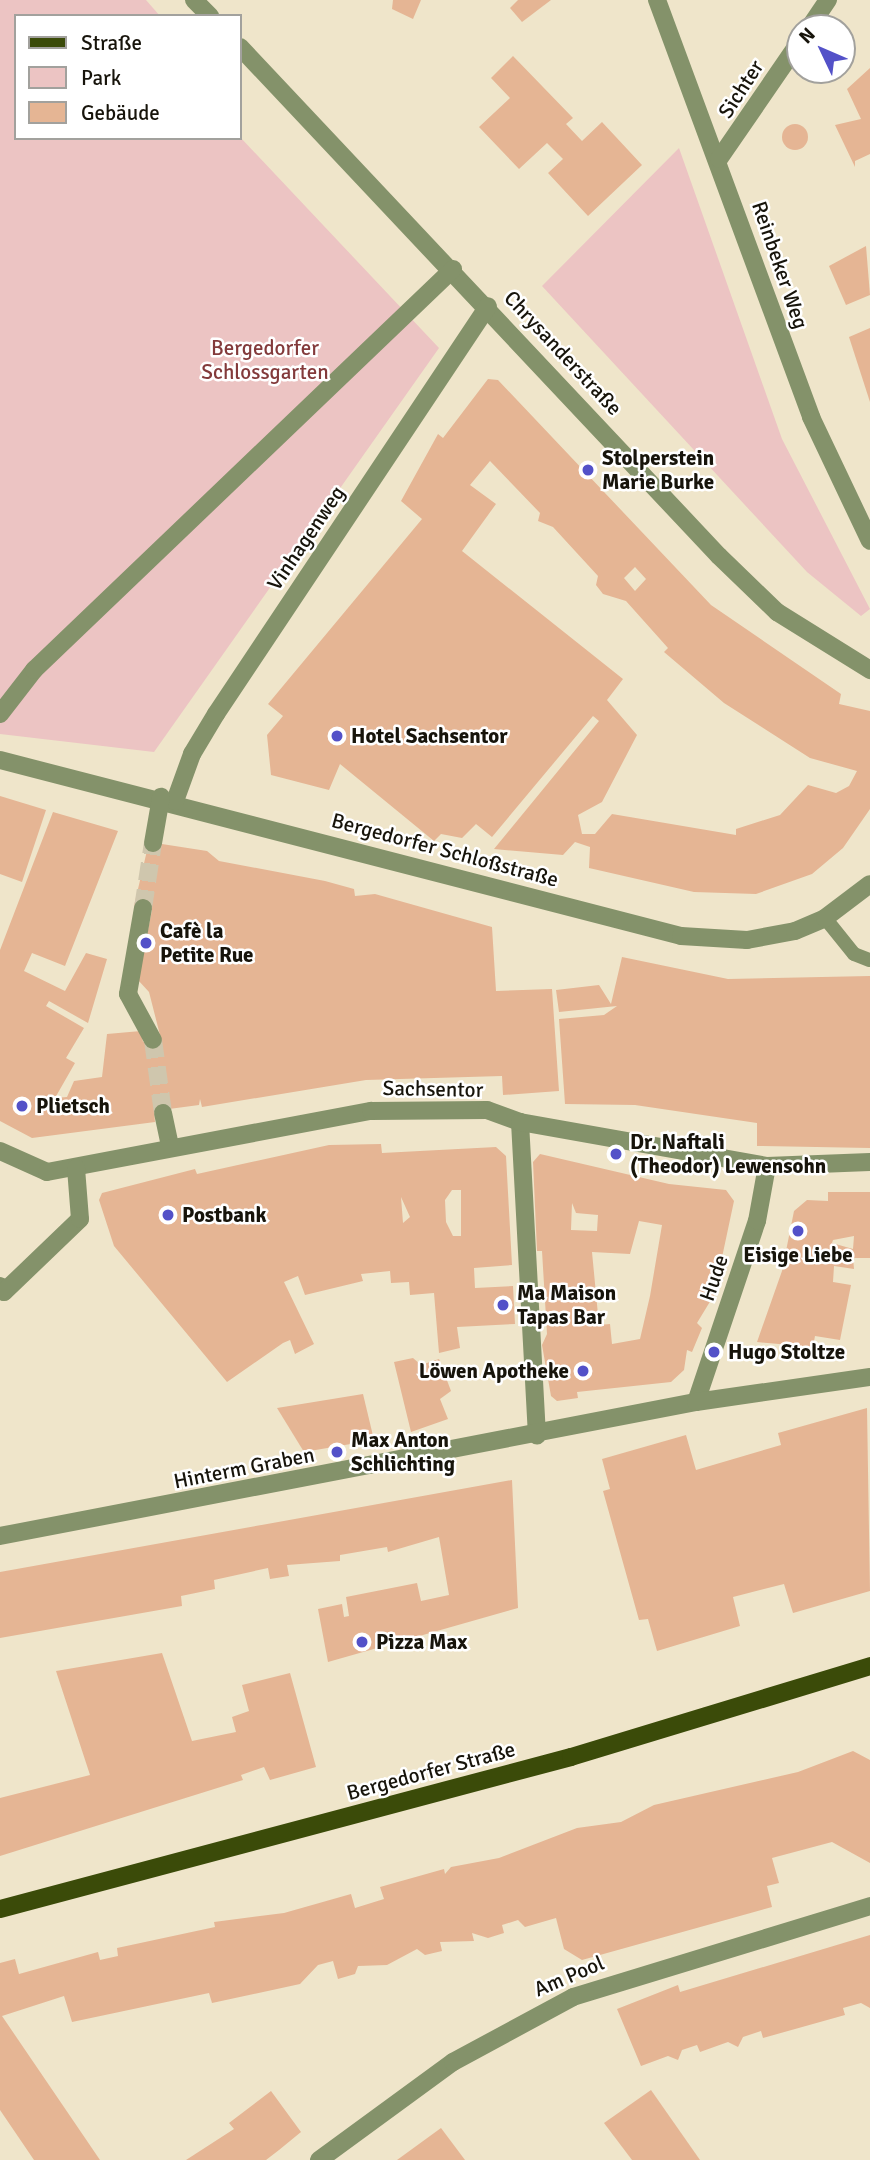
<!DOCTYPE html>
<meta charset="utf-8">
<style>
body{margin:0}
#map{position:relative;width:870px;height:2160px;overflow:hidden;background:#efe5ca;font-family:Signika,sans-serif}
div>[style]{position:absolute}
.green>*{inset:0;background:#ecc4c3}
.building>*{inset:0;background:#e5b594}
.round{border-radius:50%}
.street-tunnel>*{height:18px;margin-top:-9px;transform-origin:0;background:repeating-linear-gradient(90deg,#cfc6ad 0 18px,transparent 0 27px)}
.lane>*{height:14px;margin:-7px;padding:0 7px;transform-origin:7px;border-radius:7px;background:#84926a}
.street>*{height:18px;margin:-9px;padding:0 9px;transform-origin:9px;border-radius:9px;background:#84926a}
.primary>*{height:18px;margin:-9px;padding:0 9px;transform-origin:9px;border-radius:9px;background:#3b4b09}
.dots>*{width:19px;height:19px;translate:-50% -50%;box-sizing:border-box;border:4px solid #fff;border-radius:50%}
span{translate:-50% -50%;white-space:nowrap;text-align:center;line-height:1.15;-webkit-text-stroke:5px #fff;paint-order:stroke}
.street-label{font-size:21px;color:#17140b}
.park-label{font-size:21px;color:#833a3b}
.poi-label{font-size:21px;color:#17140b;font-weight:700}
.left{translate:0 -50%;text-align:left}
.right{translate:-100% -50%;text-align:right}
.legend{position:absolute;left:14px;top:14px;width:228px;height:126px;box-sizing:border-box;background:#fff;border:2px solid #a2a19d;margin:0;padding:9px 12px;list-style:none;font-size:21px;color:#17140b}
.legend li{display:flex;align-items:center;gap:14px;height:35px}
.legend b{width:35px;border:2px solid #a2a19d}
.north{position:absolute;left:786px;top:14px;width:70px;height:70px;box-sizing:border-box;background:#fff;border:2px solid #a2a19d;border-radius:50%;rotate:314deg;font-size:19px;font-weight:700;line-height:28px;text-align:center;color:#17140b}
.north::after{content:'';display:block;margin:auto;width:24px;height:32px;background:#5351c8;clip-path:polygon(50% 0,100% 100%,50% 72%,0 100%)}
</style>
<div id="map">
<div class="green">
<div style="clip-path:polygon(0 0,146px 0,160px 16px,16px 16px,16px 138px,240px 137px,439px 348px,154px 752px,0 734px)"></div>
<div style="clip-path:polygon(679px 148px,782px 439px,870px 609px,861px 616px,807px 572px,542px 286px)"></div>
</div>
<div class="building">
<div style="clip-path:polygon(393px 0,421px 0,413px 19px,392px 9px)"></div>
<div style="clip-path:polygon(518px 0,551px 0,522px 22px,510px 8px)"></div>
<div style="clip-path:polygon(513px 56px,573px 118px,566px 124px,582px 141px,602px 122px,642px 165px,588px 216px,548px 173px,563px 159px,547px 143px,519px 169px,479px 127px,510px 98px,491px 78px)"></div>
<div style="clip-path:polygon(870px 68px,870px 154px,855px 161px,855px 167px,835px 125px,861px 119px,847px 89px)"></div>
<div class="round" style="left:782px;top:124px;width:26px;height:26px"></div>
<div style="clip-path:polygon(866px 246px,870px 295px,846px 305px,829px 266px)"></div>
<div style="clip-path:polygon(870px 328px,870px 402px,849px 337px)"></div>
<div style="clip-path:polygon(evenodd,488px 379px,498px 380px,711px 605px,841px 694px,839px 704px,870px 711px,870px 809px,843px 848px,812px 874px,756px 894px,694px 892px,589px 868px,590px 847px,575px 842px,563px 855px,494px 849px,599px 721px,593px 716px,492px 837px,476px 824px,462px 838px,441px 834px,434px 841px,340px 764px,329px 790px,271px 775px,267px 735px,283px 716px,268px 704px,422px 519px,401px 501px,438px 434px,443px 438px,488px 379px,490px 461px,540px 513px,538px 521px,553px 527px,598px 576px,596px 585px,603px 594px,626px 601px,668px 648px,664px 652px,724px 703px,810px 758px,857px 771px,849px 786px,836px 793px,808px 785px,780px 815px,736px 829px,736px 835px,612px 814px,595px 834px,582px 834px,578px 815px,602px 802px,637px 735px,607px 700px,623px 679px,462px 551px,496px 504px,470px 485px,490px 461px,488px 379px,635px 567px,646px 579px,635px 591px,624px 578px,635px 567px)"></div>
<div style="clip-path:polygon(0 796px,46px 810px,22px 882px,0 874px)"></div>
<div style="clip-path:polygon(53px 812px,118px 831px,65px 966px,32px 953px,24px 971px,65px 991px,86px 953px,107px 959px,88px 1023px,49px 1001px,46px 1006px,84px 1028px,66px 1058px,75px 1063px,55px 1098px,67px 1097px,74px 1081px,102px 1077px,107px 1034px,141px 1031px,143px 1042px,161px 1039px,149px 992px,138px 980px,152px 910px,134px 906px,149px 842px,207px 851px,219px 861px,325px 881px,354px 889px,355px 896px,375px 894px,492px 927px,496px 991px,552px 989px,559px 1091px,503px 1095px,502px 1076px,366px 1080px,202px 1107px,200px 1099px,199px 1105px,154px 1111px,155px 1122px,32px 1138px,0 1121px,0 950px)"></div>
<div style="clip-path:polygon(622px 957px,728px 979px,870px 976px,870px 1148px,757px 1146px,757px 1123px,635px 1105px,565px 1104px,559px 1019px,604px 1015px,617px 1006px,559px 1012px,556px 990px,599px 985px,611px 1004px)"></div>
<div style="clip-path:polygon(evenodd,381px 1144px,382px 1153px,496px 1147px,506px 1156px,512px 1265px,474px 1268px,475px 1288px,513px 1286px,515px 1324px,457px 1327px,460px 1348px,439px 1353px,434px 1293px,410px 1295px,409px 1282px,391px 1283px,390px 1271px,361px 1274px,363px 1281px,305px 1295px,298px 1276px,284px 1282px,314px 1344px,295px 1354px,290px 1340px,283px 1343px,227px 1382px,114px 1246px,99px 1200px,102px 1193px,195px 1169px,197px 1174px,329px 1145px,381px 1144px,452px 1190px,461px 1190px,461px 1236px,453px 1236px,446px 1222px,445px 1200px,452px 1190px,381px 1144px,401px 1197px,410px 1217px,403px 1223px,401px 1197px)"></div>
<div style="clip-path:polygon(evenodd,540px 1154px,669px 1184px,726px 1190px,734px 1201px,714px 1295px,697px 1323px,702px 1328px,692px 1352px,687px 1350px,684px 1370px,671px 1382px,577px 1392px,578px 1398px,557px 1401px,551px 1396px,542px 1345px,547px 1334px,542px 1251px,537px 1251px,533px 1162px,540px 1154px,572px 1203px,576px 1213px,598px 1215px,597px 1231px,571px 1230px,572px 1203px,540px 1154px,639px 1221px,662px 1225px,650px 1296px,640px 1339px,612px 1344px,610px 1324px,599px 1325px,592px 1252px,630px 1254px,639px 1221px)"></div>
<div style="clip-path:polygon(evenodd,828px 1192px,870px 1192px,870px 1258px,853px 1258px,854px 1269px,834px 1266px,833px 1282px,851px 1285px,840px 1340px,815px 1336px,813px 1347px,757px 1342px,782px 1271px,794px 1211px,807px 1200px,828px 1201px,828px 1192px,854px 1236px,853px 1249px,832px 1243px,833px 1240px,854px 1236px)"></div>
<div style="clip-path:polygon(413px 1358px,421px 1365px,439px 1359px,451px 1391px,440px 1399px,448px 1419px,411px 1432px,394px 1362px)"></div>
<div style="clip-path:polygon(363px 1394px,374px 1440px,304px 1452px,277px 1408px)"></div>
<div style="clip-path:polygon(867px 1408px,870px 1591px,793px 1613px,784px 1584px,733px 1597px,740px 1626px,657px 1651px,648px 1619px,639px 1620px,603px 1491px,610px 1489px,602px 1459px,686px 1435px,696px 1470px,781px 1445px,778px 1433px)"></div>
<div style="clip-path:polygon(512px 1480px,518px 1608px,328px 1662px,318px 1609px,342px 1604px,344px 1617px,349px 1616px,346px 1597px,417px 1583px,421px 1601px,449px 1595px,439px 1537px,388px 1552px,387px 1547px,340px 1555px,340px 1561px,287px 1565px,289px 1576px,270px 1579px,268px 1568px,214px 1580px,215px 1589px,181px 1596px,182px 1606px,0 1638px,0 1572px)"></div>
<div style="clip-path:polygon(162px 1653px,192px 1741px,236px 1732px,232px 1717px,249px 1711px,242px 1685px,290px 1673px,316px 1767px,270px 1780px,264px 1767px,241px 1775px,243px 1780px,0 1856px,0 1798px,90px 1775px,56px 1671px)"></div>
<div style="clip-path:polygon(853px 1751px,870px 1760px,870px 1863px,832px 1842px,772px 1858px,779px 1883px,767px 1886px,772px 1907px,582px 1960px,564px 1949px,556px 1918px,525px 1927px,518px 1920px,502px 1925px,504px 1933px,488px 1938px,472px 1933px,474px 1941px,440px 1942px,442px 1951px,425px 1955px,417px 1949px,387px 1965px,358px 1966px,355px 1974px,338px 1979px,333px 1961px,318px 1965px,300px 1984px,212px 2003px,209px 1993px,72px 2022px,64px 1996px,2px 2016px,100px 2160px,34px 2160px,0 2110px,0 1963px,15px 1959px,19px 1974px,98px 1952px,100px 1960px,118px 1956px,117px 1948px,215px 1927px,214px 1922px,284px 1913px,351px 1894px,355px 1908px,384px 1899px,380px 1887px,444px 1869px,445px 1874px,451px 1867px,499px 1858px,577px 1828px,621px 1822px,654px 1805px,798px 1772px)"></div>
<div style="clip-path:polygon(870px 1935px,870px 2008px,861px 2003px,843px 2008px,845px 2015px,763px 2038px,761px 2031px,743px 2037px,738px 2047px,728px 2042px,700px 2052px,697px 2045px,682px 2050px,678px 2060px,668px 2056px,641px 2066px,617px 2009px,678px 1985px,680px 1992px)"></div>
<div style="clip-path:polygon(651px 2090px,700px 2160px,632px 2160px,604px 2123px)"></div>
<div style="clip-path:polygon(271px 2091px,301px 2132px,279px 2150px,266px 2160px,186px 2160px,234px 2129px,229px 2123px)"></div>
<div style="clip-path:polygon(441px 2128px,465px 2160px,397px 2160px)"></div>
</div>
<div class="street-tunnel">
<div style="left:143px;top:908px;width:66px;rotate:-81.3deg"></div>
<div style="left:153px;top:1040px;width:74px;rotate:82.2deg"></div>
</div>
<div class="lane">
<div style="left:825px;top:918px;width:46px;rotate:51.1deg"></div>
<div style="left:854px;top:954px;width:17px;rotate:21deg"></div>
</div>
<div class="street">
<div style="left:194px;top:0;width:23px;rotate:45deg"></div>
<div style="left:657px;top:0;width:445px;rotate:69.7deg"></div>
<div style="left:811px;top:417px;width:137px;rotate:64.6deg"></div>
<div style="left:809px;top:28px;width:34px;rotate:-56deg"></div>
<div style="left:240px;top:47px;width:699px;rotate:46.74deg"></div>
<div style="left:719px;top:556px;width:81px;rotate:44deg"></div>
<div style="left:777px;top:612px;width:110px;rotate:31.9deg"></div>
<div style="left:719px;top:159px;width:143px;rotate:-55.5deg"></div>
<div style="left:0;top:714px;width:56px;rotate:-52.3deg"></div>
<div style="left:34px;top:670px;width:580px;rotate:-43.74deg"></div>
<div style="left:0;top:760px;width:703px;rotate:14.49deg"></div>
<div style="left:681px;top:936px;width:66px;rotate:3.5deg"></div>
<div style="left:747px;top:940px;width:49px;rotate:-10.6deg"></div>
<div style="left:795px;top:931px;width:33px;rotate:-23deg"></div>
<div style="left:825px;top:918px;width:56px;rotate:-37.1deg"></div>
<div style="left:175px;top:801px;width:50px;rotate:-70.1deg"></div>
<div style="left:192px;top:754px;width:47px;rotate:-59deg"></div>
<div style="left:216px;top:714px;width:490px;rotate:-56.3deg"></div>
<div style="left:153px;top:843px;width:47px;rotate:-80.1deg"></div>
<div style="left:143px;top:908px;width:87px;rotate:99.9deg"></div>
<div style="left:128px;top:994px;width:52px;rotate:61.5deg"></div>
<div style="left:163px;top:1113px;width:35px;rotate:78deg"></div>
<div style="left:520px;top:1122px;width:314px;rotate:86.9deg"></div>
<div style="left:0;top:1151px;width:51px;rotate:24.1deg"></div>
<div style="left:47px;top:1172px;width:330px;rotate:-10.7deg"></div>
<div style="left:371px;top:1111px;width:116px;rotate:-0.5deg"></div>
<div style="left:487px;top:1110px;width:35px;rotate:20deg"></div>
<div style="left:520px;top:1122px;width:251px;rotate:10.1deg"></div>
<div style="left:767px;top:1166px;width:103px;rotate:-2.2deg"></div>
<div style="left:0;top:1286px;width:7px;rotate:56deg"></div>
<div style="left:4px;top:1292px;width:105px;rotate:-43.8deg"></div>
<div style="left:80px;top:1219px;width:51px;rotate:-94.5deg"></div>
<div style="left:696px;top:1402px;width:191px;rotate:-71.4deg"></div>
<div style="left:757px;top:1221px;width:56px;rotate:-79.7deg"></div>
<div style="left:0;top:1536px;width:709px;rotate:-10.9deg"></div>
<div style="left:696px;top:1402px;width:176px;rotate:-8.2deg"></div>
<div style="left:319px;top:2160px;width:166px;rotate:-36.2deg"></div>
<div style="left:453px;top:2062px;width:136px;rotate:-28.4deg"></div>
<div style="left:573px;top:1997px;width:311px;rotate:-17deg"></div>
</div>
<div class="primary">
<div style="left:0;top:1909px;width:591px;rotate:-14.91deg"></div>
<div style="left:571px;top:1757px;width:313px;rotate:-16.9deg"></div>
</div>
<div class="dots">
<div style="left:588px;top:470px;background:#5351c8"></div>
<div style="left:337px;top:736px;background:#5351c8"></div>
<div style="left:146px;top:943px;background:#5351c8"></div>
<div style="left:22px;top:1106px;background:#5351c8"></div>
<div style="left:616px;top:1154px;background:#5351c8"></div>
<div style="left:168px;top:1215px;background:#5351c8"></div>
<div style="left:798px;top:1231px;background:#5351c8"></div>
<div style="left:503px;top:1305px;background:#5351c8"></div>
<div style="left:714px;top:1352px;background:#5351c8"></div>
<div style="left:583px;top:1371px;background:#5351c8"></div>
<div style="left:337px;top:1452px;background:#5351c8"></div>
<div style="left:362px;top:1642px;background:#5351c8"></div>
</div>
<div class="street-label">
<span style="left:741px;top:89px;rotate:-57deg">Sichter</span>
<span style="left:780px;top:265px;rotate:71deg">Reinbeker Weg</span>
<span style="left:563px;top:353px;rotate:47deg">Chrysanderstraße</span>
<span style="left:306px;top:538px;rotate:-56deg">Vinhagenweg</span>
<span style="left:445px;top:850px;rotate:15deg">Bergedorfer Schloßstraße</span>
<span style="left:433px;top:1089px;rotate:1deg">Sachsentor</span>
<span style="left:714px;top:1278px;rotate:-71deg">Hude</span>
<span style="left:244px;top:1468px;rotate:-11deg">Hinterm Graben</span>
<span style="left:431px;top:1771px;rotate:-15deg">Bergedorfer Straße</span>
<span style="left:569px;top:1976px;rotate:-23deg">Am Pool</span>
</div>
<div class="park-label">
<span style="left:265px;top:360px">Bergedorfer<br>Schlossgarten</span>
</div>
<div class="poi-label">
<span class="left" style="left:602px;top:470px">Stolperstein<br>Marie Burke</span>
<span class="left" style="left:351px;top:736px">Hotel Sachsentor</span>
<span class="left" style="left:160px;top:943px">Cafè la<br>Petite Rue</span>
<span class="left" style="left:36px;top:1106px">Plietsch</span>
<span class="left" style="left:630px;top:1154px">Dr. Naftali<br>(Theodor) Lewensohn</span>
<span class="left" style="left:182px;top:1215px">Postbank</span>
<span style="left:798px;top:1255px">Eisige Liebe</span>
<span class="left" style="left:517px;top:1305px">Ma Maison<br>Tapas Bar</span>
<span class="left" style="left:728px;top:1352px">Hugo Stoltze</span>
<span class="right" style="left:569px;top:1371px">Löwen Apotheke</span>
<span class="left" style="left:351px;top:1452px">Max Anton<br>Schlichting</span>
<span class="left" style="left:376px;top:1642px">Pizza Max</span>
</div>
<ul class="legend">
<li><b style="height:9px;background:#3b4b09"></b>Straße</li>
<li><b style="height:19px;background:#ecc4c3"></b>Park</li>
<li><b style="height:19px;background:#e5b594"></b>Gebäude</li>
</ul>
<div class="north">N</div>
</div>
